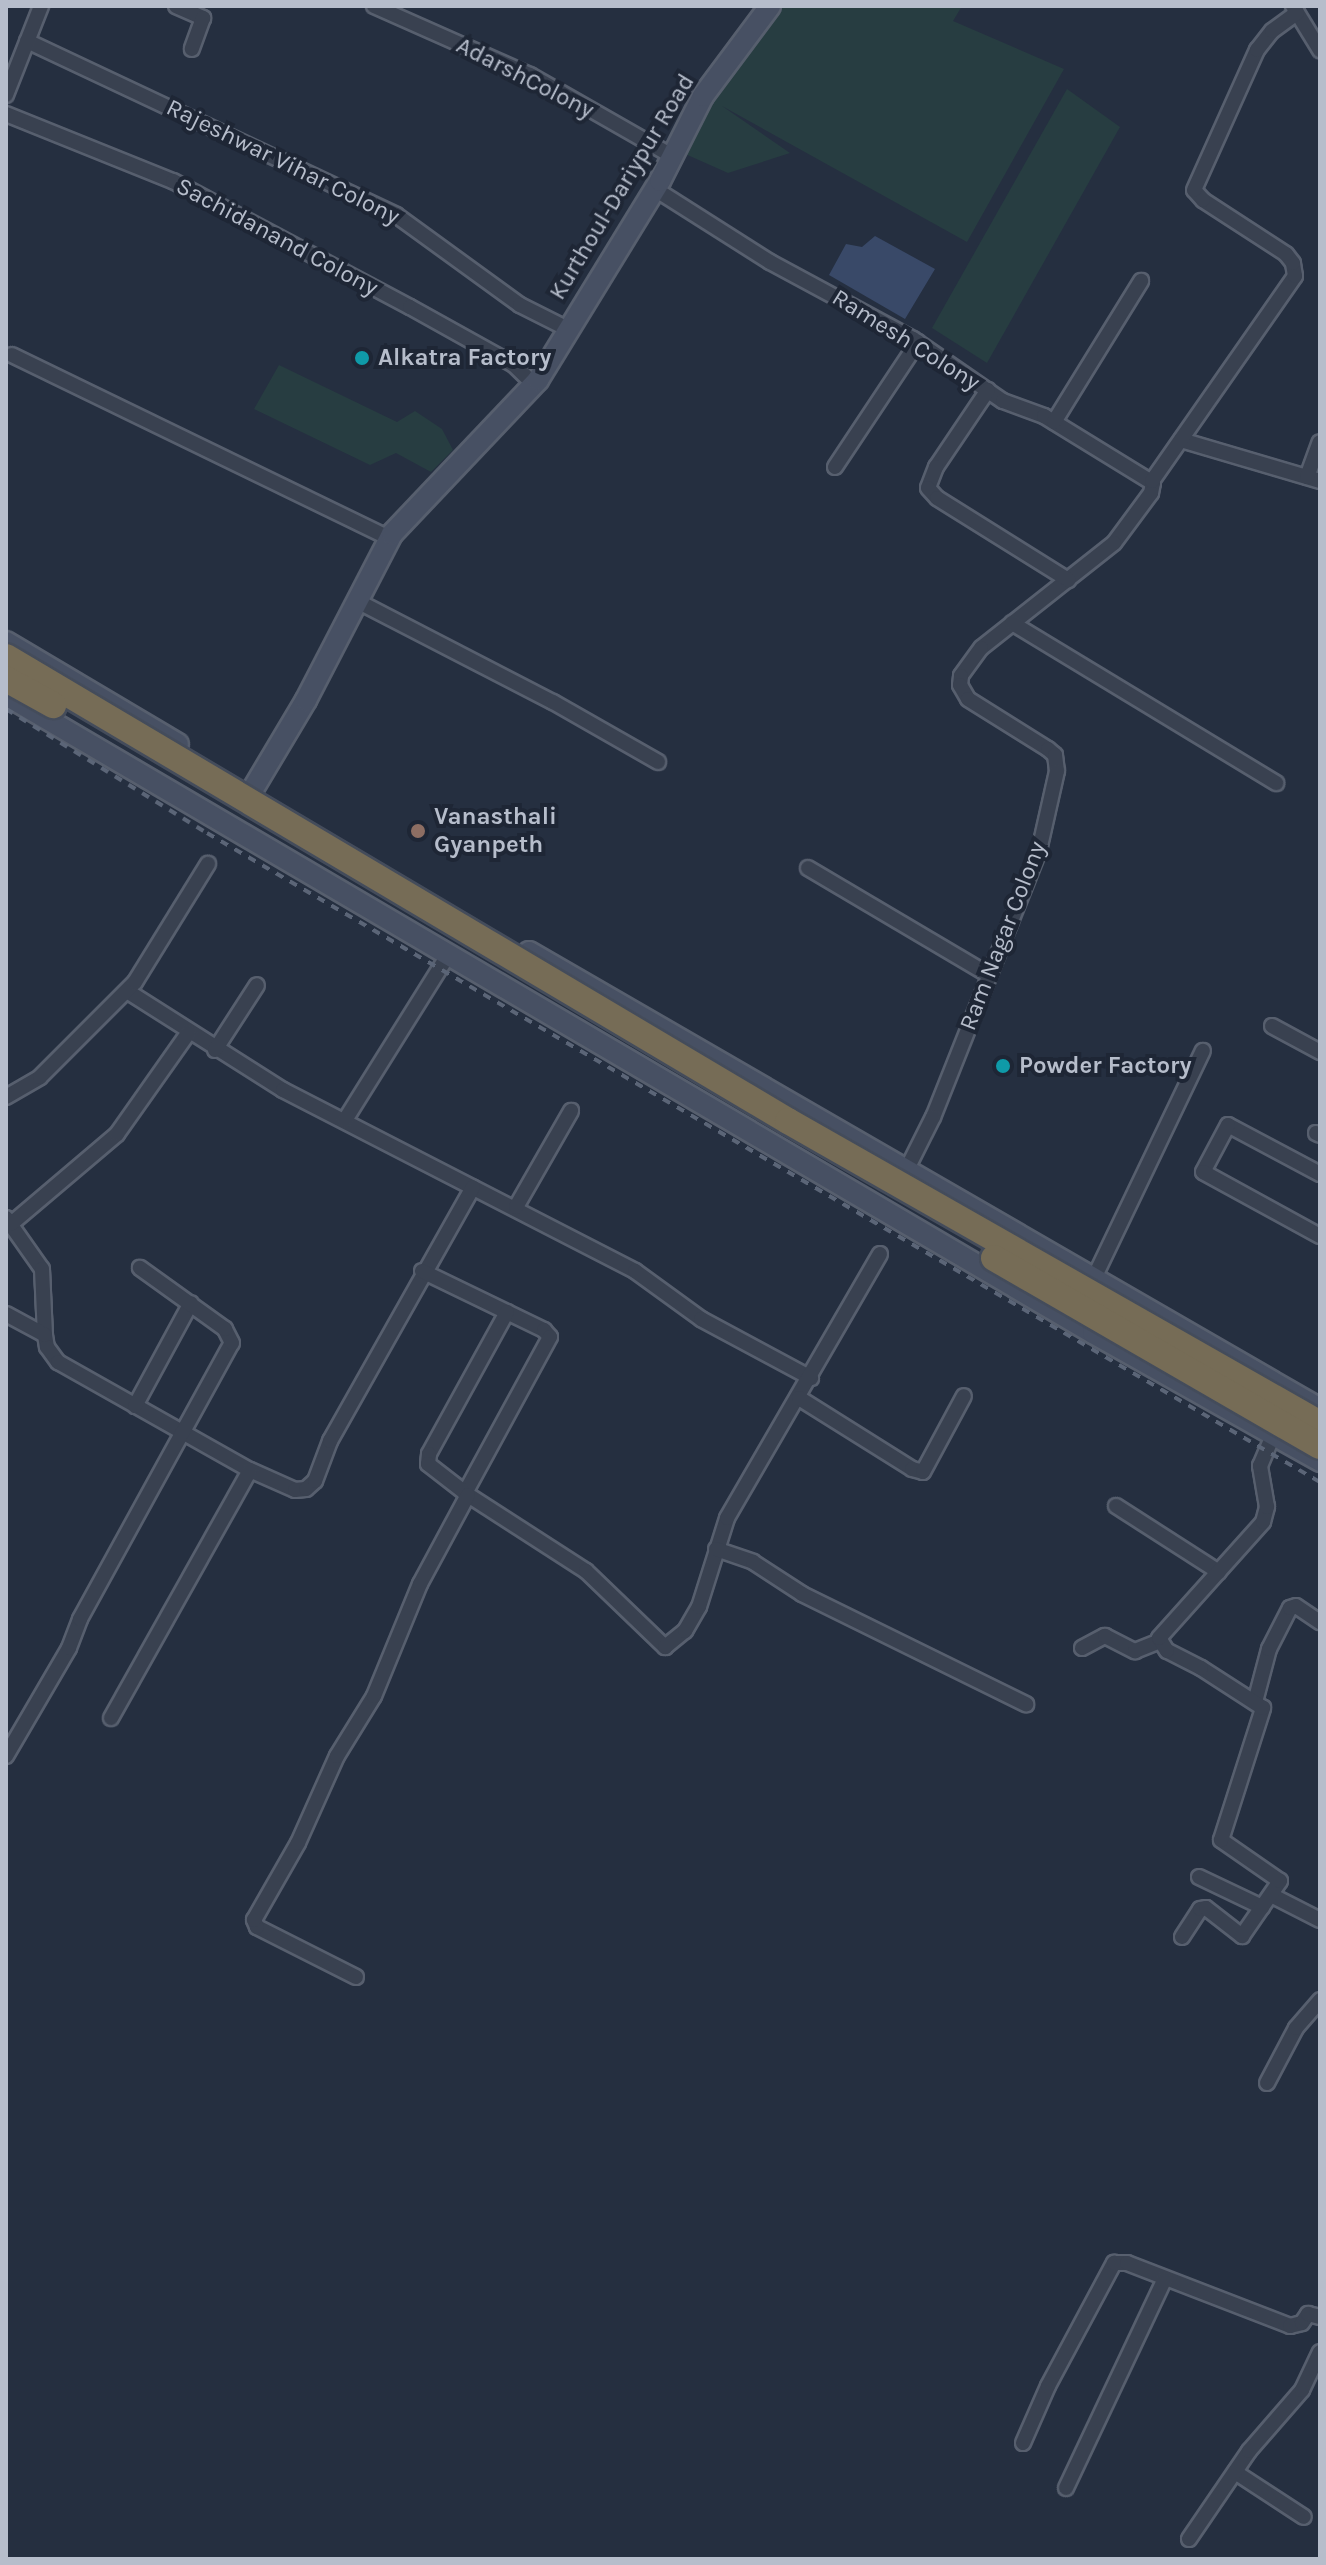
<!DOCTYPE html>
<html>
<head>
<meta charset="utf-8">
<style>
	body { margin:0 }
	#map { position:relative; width:1326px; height:2565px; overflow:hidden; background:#252f40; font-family:Karla,sans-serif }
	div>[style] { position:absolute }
	.green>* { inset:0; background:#273d41 }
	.water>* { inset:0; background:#394968 }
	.roads { filter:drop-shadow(2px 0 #575f6e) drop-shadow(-2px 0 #575f6e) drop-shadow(0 2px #575f6e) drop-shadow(0 -2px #575f6e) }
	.street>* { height:14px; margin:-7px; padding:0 7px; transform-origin:7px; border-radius:7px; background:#394150 }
	.secondary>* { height:20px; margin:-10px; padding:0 10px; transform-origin:10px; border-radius:10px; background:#475063 }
	.rail>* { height:4px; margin-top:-2px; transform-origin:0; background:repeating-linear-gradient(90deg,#5b6577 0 8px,transparent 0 16px) }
	.bridges { filter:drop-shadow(2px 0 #444c5b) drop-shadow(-2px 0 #444c5b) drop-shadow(0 2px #444c5b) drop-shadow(0 -2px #444c5b) }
	.highway-bridge>* { height:26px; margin:-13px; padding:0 13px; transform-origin:13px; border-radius:13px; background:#766c56 }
	.dots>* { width:22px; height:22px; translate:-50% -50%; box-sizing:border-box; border:4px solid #1e2635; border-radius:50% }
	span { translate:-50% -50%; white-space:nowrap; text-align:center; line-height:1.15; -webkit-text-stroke:8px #1e2635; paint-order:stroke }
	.street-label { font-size:24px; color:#b6bdcb }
	.poi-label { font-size:24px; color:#b6bdcb; font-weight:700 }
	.left { translate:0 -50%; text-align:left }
	.frame { position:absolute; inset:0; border:8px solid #b6bdcb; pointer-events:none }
</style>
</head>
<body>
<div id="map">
	<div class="green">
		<i style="clip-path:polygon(769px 6px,962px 6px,953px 21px,1064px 69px,967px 242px,722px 106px,790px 153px,728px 173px,683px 153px,710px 99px)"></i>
		<i style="clip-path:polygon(1067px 89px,1120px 127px,987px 363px,932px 328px)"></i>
		<i style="clip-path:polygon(279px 365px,397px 422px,415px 411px,442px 429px,453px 450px,431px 472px,396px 453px,370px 465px,254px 409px)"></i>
	</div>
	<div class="water">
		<i style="clip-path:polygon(875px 236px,935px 269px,905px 319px,829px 275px,846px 244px,862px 247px)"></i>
	</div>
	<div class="roads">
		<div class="street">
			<i style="left:176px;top:6px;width:30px;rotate:24deg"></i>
			<i style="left:203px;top:18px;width:33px;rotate:110deg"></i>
			<i style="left:374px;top:6px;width:171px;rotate:23.9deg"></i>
			<i style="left:530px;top:75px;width:163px;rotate:29.7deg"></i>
			<i style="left:1293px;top:6px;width:52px;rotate:58.5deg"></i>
			<i style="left:27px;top:41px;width:408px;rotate:25.2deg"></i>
			<i style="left:396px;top:215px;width:153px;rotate:36deg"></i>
			<i style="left:520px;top:305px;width:54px;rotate:26.6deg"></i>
			<i style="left:6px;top:95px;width:96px;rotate:-68.5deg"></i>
			<i style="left:6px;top:114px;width:180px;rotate:21.9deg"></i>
			<i style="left:173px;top:181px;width:268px;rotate:28deg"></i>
			<i style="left:410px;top:307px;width:119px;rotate:29.1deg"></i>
			<i style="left:514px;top:365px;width:28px;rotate:44deg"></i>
			<i style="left:655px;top:189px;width:136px;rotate:32.4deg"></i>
			<i style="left:770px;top:262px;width:162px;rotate:28.3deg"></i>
			<i style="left:913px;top:339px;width:109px;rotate:34.6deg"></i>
			<i style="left:1003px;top:401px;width:44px;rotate:20.1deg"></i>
			<i style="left:1044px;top:416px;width:128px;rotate:31.6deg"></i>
			<i style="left:1153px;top:483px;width:10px;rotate:101deg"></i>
			<i style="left:1151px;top:493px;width:62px;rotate:126.5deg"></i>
			<i style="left:1114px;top:543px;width:169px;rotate:141.7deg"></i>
			<i style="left:981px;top:648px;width:34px;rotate:126deg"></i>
			<i style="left:961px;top:676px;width:9px;rotate:96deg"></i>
			<i style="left:960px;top:685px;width:16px;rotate:60deg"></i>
			<i style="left:968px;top:699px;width:94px;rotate:32deg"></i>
			<i style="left:1048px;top:749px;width:9px;rotate:41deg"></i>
			<i style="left:1055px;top:755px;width:16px;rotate:83deg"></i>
			<i style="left:1057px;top:771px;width:82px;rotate:102.7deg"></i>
			<i style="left:1039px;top:851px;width:286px;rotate:111.7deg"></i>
			<i style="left:933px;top:1117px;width:60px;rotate:116.6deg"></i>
			<i style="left:12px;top:355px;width:419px;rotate:25.9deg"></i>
			<i style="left:988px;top:390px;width:93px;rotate:124deg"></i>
			<i style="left:936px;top:467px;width:22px;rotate:111deg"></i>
			<i style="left:928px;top:488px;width:13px;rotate:48deg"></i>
			<i style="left:937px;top:498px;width:155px;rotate:32deg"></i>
			<i style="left:1054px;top:422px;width:166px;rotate:-58.3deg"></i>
			<i style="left:1181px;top:440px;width:145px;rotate:16.4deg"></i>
			<i style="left:835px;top:467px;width:150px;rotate:-56.4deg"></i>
			<i style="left:1307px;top:477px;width:37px;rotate:-70deg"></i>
			<i style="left:1152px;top:481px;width:250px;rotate:-55.1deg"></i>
			<i style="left:1295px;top:276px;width:13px;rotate:-99deg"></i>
			<i style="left:1293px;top:263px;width:11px;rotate:-128deg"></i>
			<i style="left:1286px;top:254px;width:99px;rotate:-147deg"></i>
			<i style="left:1203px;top:200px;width:13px;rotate:-132deg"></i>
			<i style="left:1194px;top:190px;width:154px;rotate:-65.8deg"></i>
			<i style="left:1257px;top:50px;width:24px;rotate:-52deg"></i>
			<i style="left:1272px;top:31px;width:31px;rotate:-36deg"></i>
			<i style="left:357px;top:601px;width:220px;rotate:27.3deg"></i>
			<i style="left:553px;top:702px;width:121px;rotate:29.7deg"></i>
			<i style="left:1012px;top:623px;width:309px;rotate:31.2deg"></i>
			<i style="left:808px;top:868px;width:210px;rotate:30.6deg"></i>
			<i style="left:127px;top:991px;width:185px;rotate:32.4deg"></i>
			<i style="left:283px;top:1090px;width:396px;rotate:27.2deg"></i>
			<i style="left:635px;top:1271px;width:82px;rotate:36deg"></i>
			<i style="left:701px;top:1319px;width:125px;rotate:28.2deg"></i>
			<i style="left:1272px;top:1026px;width:55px;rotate:28.4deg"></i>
			<i style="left:215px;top:1050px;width:77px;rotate:-57.1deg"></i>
			<i style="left:6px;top:1097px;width:39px;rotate:-30deg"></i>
			<i style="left:40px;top:1077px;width:134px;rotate:-45deg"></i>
			<i style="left:135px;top:982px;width:139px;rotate:-58.3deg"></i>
			<i style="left:345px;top:1120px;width:195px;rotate:-58deg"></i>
			<i style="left:1316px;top:1133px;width:4px;rotate:27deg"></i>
			<i style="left:1320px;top:1174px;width:104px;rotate:-152deg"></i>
			<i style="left:1228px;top:1125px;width:53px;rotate:118deg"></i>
			<i style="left:1203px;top:1172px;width:133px;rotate:28.7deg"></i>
			<i style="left:516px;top:1207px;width:111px;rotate:-60.2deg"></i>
			<i style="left:6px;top:1218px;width:62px;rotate:54.8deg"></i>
			<i style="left:42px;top:1269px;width:66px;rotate:87.4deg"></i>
			<i style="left:45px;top:1335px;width:12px;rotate:81deg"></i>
			<i style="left:47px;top:1347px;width:19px;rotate:54deg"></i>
			<i style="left:58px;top:1362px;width:220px;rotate:29.4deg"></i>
			<i style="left:250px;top:1470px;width:49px;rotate:24deg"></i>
			<i style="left:295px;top:1490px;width:11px;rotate:-5deg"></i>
			<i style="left:306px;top:1489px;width:12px;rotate:-42deg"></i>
			<i style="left:315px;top:1481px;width:43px;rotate:-69.4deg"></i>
			<i style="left:330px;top:1441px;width:291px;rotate:-60.6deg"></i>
			<i style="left:11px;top:1224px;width:139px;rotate:-40.3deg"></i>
			<i style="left:117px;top:1134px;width:125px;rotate:-54.8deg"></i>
			<i style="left:422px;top:1271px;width:136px;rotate:25.8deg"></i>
			<i style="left:544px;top:1330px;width:9px;rotate:49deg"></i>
			<i style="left:550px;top:1337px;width:178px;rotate:118.6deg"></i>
			<i style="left:1094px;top:1278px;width:252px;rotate:-64.4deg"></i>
			<i style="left:507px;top:1312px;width:162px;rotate:118.8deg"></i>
			<i style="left:429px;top:1454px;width:10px;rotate:96deg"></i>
			<i style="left:428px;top:1464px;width:51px;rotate:37.8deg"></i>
			<i style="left:468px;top:1495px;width:140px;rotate:32.8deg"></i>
			<i style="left:586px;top:1571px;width:110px;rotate:43.9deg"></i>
			<i style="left:665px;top:1647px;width:26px;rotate:-39deg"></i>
			<i style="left:685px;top:1631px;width:28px;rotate:-60deg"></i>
			<i style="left:699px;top:1607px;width:93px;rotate:-72.5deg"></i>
			<i style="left:727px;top:1518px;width:305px;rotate:-59.9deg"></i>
			<i style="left:6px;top:1314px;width:44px;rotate:28.3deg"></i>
			<i style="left:799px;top:1398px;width:133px;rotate:32.1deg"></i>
			<i style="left:912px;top:1469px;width:11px;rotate:15deg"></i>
			<i style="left:923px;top:1472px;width:86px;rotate:-61.7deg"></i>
			<i style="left:135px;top:1406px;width:117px;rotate:-61.5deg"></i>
			<i style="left:1116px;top:1506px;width:122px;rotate:32.7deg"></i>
			<i style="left:716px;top:1549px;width:39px;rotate:19deg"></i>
			<i style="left:753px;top:1562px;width:59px;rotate:33.1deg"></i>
			<i style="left:802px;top:1594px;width:250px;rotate:26.2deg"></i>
			<i style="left:1082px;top:1648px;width:26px;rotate:-28deg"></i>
			<i style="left:1105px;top:1636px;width:34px;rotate:27deg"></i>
			<i style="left:1135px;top:1651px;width:27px;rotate:-22deg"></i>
			<i style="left:1255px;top:1702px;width:55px;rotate:-75.2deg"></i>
			<i style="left:1269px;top:1649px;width:46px;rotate:-62.9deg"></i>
			<i style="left:1290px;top:1608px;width:6px;rotate:-18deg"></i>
			<i style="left:1296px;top:1606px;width:29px;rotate:34deg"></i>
			<i style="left:111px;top:1718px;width:284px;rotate:-60.7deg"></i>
			<i style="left:6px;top:1756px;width:125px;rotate:-59.7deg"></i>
			<i style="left:69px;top:1648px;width:31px;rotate:-69deg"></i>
			<i style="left:80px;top:1619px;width:315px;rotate:-61.2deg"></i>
			<i style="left:232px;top:1343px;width:16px;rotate:-117deg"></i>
			<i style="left:225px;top:1329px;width:105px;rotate:-144.3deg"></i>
			<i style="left:1199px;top:1877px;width:70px;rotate:25.5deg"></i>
			<i style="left:1271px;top:1895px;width:55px;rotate:27deg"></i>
			<i style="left:1182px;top:1937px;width:33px;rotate:-57deg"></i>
			<i style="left:1200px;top:1909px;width:6px;rotate:-9deg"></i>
			<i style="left:1206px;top:1908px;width:46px;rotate:37.9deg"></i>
			<i style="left:1242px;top:1936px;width:67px;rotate:-55.4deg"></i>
			<i style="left:1280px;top:1881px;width:72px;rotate:-145.2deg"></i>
			<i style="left:1221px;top:1840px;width:139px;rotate:-72.3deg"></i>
			<i style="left:1263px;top:1708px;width:74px;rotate:-147.2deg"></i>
			<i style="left:1201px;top:1668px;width:38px;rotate:-153deg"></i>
			<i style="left:1167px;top:1651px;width:15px;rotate:-122deg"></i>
			<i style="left:1159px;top:1638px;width:156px;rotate:-48.1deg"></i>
			<i style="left:1263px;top:1522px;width:16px;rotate:-75deg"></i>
			<i style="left:1267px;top:1507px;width:42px;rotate:-99.7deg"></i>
			<i style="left:1260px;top:1466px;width:34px;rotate:-67deg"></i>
			<i style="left:356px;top:1977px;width:111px;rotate:-153.2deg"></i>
			<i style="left:257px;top:1927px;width:8px;rotate:-113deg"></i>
			<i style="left:254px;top:1920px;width:89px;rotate:-60.3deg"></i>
			<i style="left:298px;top:1843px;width:95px;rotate:-65.9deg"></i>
			<i style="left:337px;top:1756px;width:70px;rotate:-58.3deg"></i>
			<i style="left:374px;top:1696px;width:121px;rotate:-67.7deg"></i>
			<i style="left:420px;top:1584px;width:101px;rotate:-61.7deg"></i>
			<i style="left:1267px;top:2083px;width:62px;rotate:-62.2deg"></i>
			<i style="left:1296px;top:2028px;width:37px;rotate:-49deg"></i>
			<i style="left:1023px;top:2443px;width:62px;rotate:-66.3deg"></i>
			<i style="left:1048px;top:2386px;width:140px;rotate:-61.8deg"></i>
			<i style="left:1114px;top:2263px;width:13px"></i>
			<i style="left:1127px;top:2263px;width:175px;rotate:21.1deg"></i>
			<i style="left:1290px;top:2326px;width:12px;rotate:-14deg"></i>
			<i style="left:1302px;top:2323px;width:11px;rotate:-56deg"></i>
			<i style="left:1308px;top:2314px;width:12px;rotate:14deg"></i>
			<i style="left:1235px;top:2472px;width:82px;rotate:33.1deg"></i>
			<i style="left:1066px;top:2488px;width:231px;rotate:-64.7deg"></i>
			<i style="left:1189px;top:2539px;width:107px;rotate:-55.7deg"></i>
			<i style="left:1249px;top:2451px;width:81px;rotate:-49deg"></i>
			<i style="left:1302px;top:2390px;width:42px;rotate:-64.7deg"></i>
		</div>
		<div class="secondary">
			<i style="left:6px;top:642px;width:200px;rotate:30.7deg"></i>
			<i style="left:6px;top:695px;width:1260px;rotate:30.41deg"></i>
			<i style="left:1093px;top:1333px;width:261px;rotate:29.4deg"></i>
			<i style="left:253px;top:789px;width:104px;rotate:-59.2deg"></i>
			<i style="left:306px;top:700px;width:187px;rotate:-62.6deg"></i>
			<i style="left:392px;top:534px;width:212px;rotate:-46.5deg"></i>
			<i style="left:538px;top:380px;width:233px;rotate:-58.5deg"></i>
			<i style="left:660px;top:181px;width:95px;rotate:-63.2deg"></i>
			<i style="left:703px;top:96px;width:112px;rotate:-53.3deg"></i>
			<i style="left:529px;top:952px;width:914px;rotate:30.02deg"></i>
		</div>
	</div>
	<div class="rail">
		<i style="left:6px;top:709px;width:236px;rotate:31.7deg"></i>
		<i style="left:207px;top:833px;width:1288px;rotate:30.25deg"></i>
	</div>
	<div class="bridges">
		<div class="highway-bridge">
			<i style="left:6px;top:657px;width:909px;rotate:30.68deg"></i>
			<i style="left:788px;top:1121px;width:612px;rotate:29.66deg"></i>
			<i style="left:6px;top:679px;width:54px;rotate:29deg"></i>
			<i style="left:994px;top:1258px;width:376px;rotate:30deg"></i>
		</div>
	</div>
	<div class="dots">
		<i style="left:362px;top:358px;background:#0f9aa8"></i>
		<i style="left:418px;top:831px;background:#8d6e63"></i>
		<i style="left:1003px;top:1066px;background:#0f9aa8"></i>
	</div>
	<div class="street-label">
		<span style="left:525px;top:78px;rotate:27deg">AdarshColony</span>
		<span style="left:283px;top:162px;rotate:26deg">Rajeshwar Vihar Colony</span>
		<span style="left:622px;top:187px;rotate:-59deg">Kurthoul-Dariypur Road</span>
		<span style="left:277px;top:237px;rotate:28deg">Sachidanand Colony</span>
		<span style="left:906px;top:340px;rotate:32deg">Ramesh Colony</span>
		<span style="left:1003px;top:936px;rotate:-69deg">Ram Nagar Colony</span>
	</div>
	<div class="poi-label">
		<span class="left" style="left:378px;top:358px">Alkatra Factory</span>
		<span class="left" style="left:434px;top:831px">Vanasthali<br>Gyanpeth</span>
		<span class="left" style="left:1019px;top:1066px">Powder Factory</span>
	</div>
	<div class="frame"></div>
</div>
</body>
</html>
